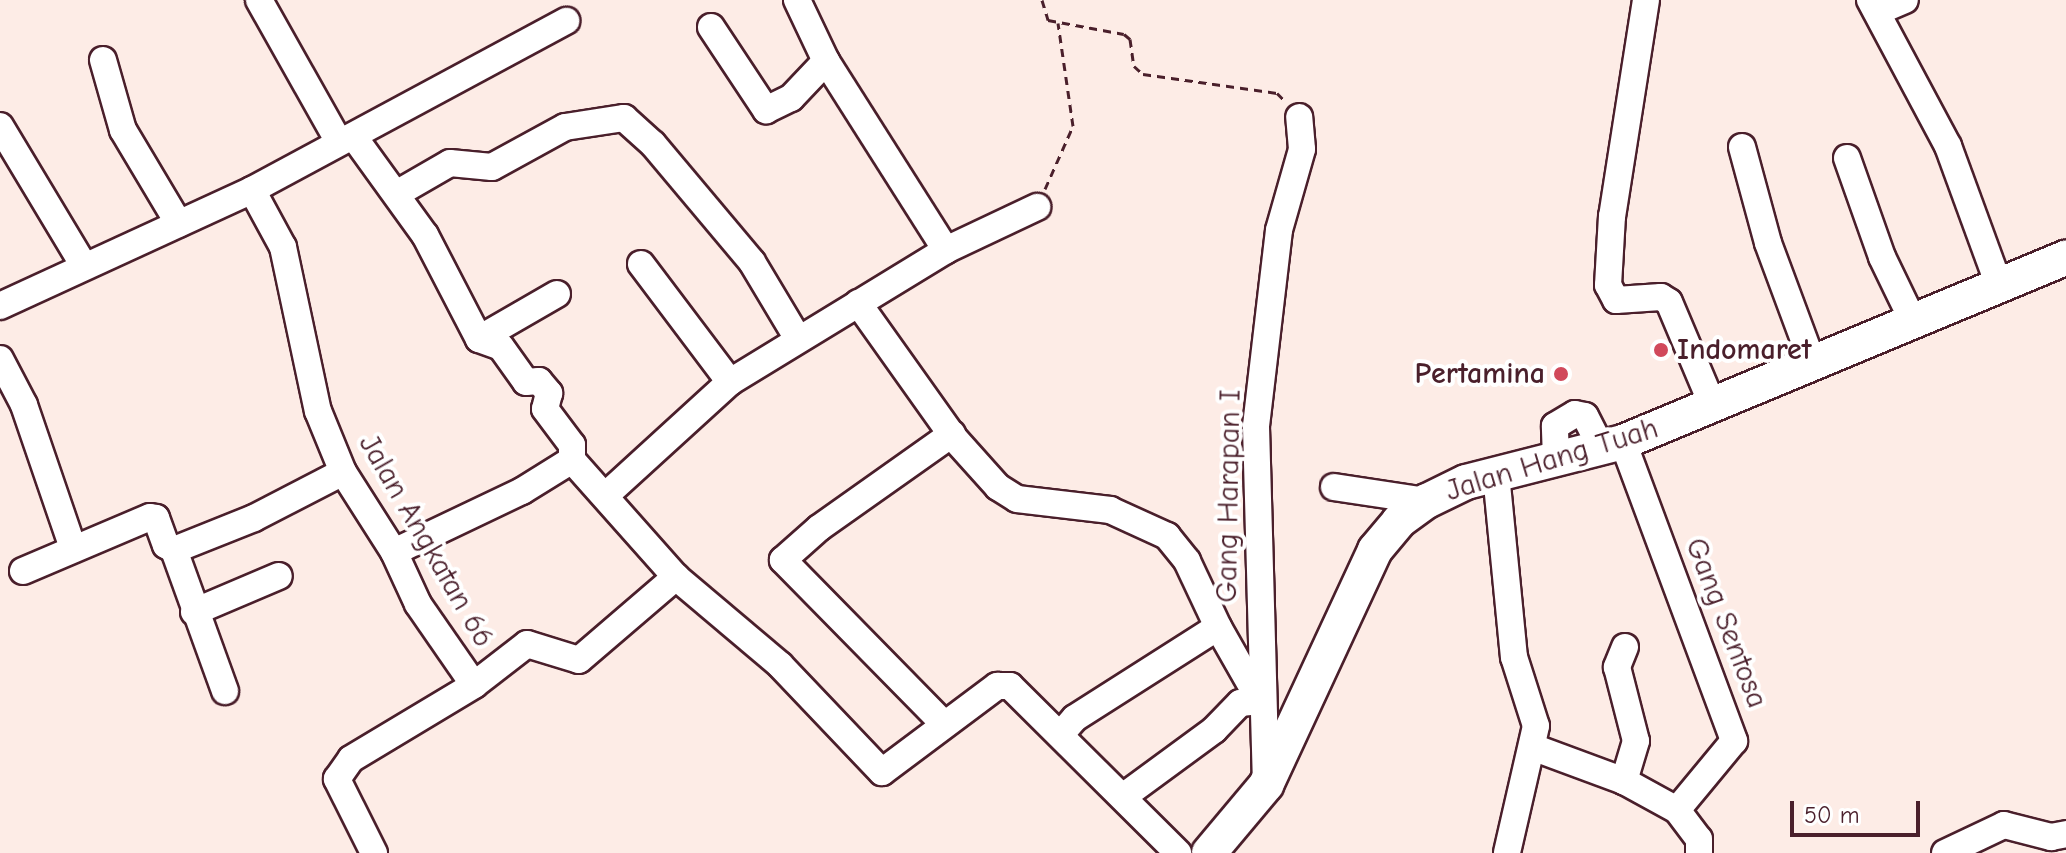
<!DOCTYPE html>
<html>
<head>
<meta charset="utf-8">
<style>
	body { margin:0 }
	#map { position:relative; width:2066px; height:853px; overflow:hidden; background:#fdece6; font-family:"Comic Neue",sans-serif }
	div>[style] { position:absolute }
	.path>* { height:3px; margin-top:-1.5px; transform-origin:0; background:repeating-linear-gradient(90deg,#4a1f2b 0 8px,transparent 0 14px) }
	.roads { filter:drop-shadow(2px 0 #4a1f2b) drop-shadow(-2px 0 #4a1f2b) drop-shadow(0 2px #4a1f2b) drop-shadow(0 -2px #4a1f2b) }
	.minor>* { height:26px; margin:-13px; padding:0 13px; transform-origin:13px; border-radius:13px; background:#fff }
	.major>* { height:34px; margin:-17px; padding:0 17px; transform-origin:17px; border-radius:17px; background:#fff }
	.dots>* { width:22px; height:22px; translate:-50% -50%; box-sizing:border-box; border:4px solid #fff; border-radius:50% }
	span { translate:-50% -50%; white-space:nowrap; text-align:center; line-height:1.15; -webkit-text-stroke:8px #fff; paint-order:stroke }
	.poi-label { font-size:30px; color:#4a1f2b; font-weight:700 }
	.left { translate:0 -50%; text-align:left }
	.right { translate:-100% -50%; text-align:right }
	.street-label { font-size:30px; color:#4a1f2b }
	.scale { position:absolute; left:1790px; top:801px; width:130px; height:36px; box-sizing:border-box; border:4px solid #4a1f2b; border-top:0; padding-left:10px; font-size:24px; line-height:28px; white-space:nowrap; color:#4a1f2b; -webkit-text-stroke:6px #fff; paint-order:stroke }
</style>
</head>
<body>
<div id="map">
	<div class="path">
		<i style="left:1042px;top:0;width:21px;rotate:73deg"></i>
		<i style="left:1048px;top:20px;width:77px;rotate:10.4deg"></i>
		<i style="left:1124px;top:34px;width:8px;rotate:40deg"></i>
		<i style="left:1130px;top:39px;width:27px;rotate:82deg"></i>
		<i style="left:1134px;top:66px;width:12px;rotate:42deg"></i>
		<i style="left:1143px;top:74px;width:135px;rotate:8.1deg"></i>
		<i style="left:1277px;top:93px;width:13px;rotate:45deg"></i>
		<i style="left:1045px;top:189px;width:69px;rotate:-66deg"></i>
		<i style="left:1073px;top:126px;width:104px;rotate:-98.3deg"></i>
	</div>
	<div class="roads">
		<div class="minor">
			<i style="left:259px;top:0;width:161px;rotate:60.6deg"></i>
			<i style="left:797px;top:0;width:68px;rotate:64.6deg"></i>
			<i style="left:826px;top:61px;width:224px;rotate:57.6deg"></i>
			<i style="left:1646px;top:0;width:219px;rotate:98.9deg"></i>
			<i style="left:1612px;top:216px;width:69px;rotate:93.3deg"></i>
			<i style="left:1608px;top:285px;width:17px;rotate:62deg"></i>
			<i style="left:1616px;top:300px;width:45px;rotate:-3.8deg"></i>
			<i style="left:1661px;top:297px;width:9px;rotate:32deg"></i>
			<i style="left:1669px;top:302px;width:113px;rotate:67.1deg"></i>
			<i style="left:1870px;top:0;width:166px;rotate:61.9deg"></i>
			<i style="left:1948px;top:146px;width:148px;rotate:69.9deg"></i>
			<i style="left:1879px;top:11px;width:28px;rotate:-23deg"></i>
			<i style="left:711px;top:27px;width:100px;rotate:56.5deg"></i>
			<i style="left:766px;top:110px;width:28px;rotate:-26deg"></i>
			<i style="left:791px;top:98px;width:51px;rotate:-46.6deg"></i>
			<i style="left:103px;top:60px;width:73px;rotate:74.1deg"></i>
			<i style="left:123px;top:130px;width:109px;rotate:59.2deg"></i>
			<i style="left:0;top:126px;width:163px;rotate:59deg"></i>
			<i style="left:354px;top:137px;width:121px;rotate:54.1deg"></i>
			<i style="left:425px;top:235px;width:117px;rotate:62.6deg"></i>
			<i style="left:1742px;top:147px;width:99px;rotate:74.8deg"></i>
			<i style="left:1768px;top:243px;width:129px;rotate:69.6deg"></i>
			<i style="left:1847px;top:158px;width:105px;rotate:70.5deg"></i>
			<i style="left:1882px;top:257px;width:71px;rotate:64.2deg"></i>
			<i style="left:252px;top:190px;width:65px;rotate:61.5deg"></i>
			<i style="left:283px;top:247px;width:168px;rotate:78deg"></i>
			<i style="left:318px;top:411px;width:66px;rotate:67.7deg"></i>
			<i style="left:343px;top:472px;width:95px;rotate:57.5deg"></i>
			<i style="left:394px;top:552px;width:57px;rotate:65.2deg"></i>
			<i style="left:418px;top:604px;width:98px;rotate:55.3deg"></i>
			<i style="left:398px;top:193px;width:60px;rotate:-30deg"></i>
			<i style="left:450px;top:163px;width:42px;rotate:5.4deg"></i>
			<i style="left:492px;top:167px;width:83px;rotate:-28.7deg"></i>
			<i style="left:565px;top:127px;width:60px;rotate:-8.7deg"></i>
			<i style="left:624px;top:118px;width:39px;rotate:42deg"></i>
			<i style="left:653px;top:144px;width:154px;rotate:50deg"></i>
			<i style="left:752px;top:262px;width:90px;rotate:59.1deg"></i>
			<i style="left:641px;top:264px;width:148px;rotate:53deg"></i>
			<i style="left:858px;top:303px;width:166px;rotate:54.6deg"></i>
			<i style="left:954px;top:438px;width:66px;rotate:48.1deg"></i>
			<i style="left:998px;top:487px;width:22px;rotate:32deg"></i>
			<i style="left:1017px;top:499px;width:94px;rotate:6.7deg"></i>
			<i style="left:1110px;top:510px;width:63px;rotate:24.5deg"></i>
			<i style="left:1167px;top:536px;width:32px;rotate:51deg"></i>
			<i style="left:1187px;top:561px;width:73px;rotate:64.8deg"></i>
			<i style="left:0;top:306px;width:277px;rotate:-24.7deg"></i>
			<i style="left:252px;top:190px;width:357px;rotate:-28.3deg"></i>
			<i style="left:479px;top:339px;width:23px;rotate:20deg"></i>
			<i style="left:501px;top:347px;width:43px;rotate:54.5deg"></i>
			<i style="left:526px;top:382px;width:13px;rotate:-4deg"></i>
			<i style="left:539px;top:381px;width:16px;rotate:50deg"></i>
			<i style="left:549px;top:393px;width:16px;rotate:104deg"></i>
			<i style="left:545px;top:409px;width:45px;rotate:53.1deg"></i>
			<i style="left:572px;top:445px;width:15px;rotate:90deg"></i>
			<i style="left:479px;top:339px;width:90px;rotate:-30deg"></i>
			<i style="left:0;top:359px;width:52px;rotate:62.4deg"></i>
			<i style="left:24px;top:405px;width:151px;rotate:71.1deg"></i>
			<i style="left:1623px;top:442px;width:319px;rotate:69.6deg"></i>
			<i style="left:1734px;top:741px;width:89px;rotate:129.6deg"></i>
			<i style="left:1556px;top:459px;width:33px;rotate:-92deg"></i>
			<i style="left:1555px;top:426px;width:23px;rotate:-31deg"></i>
			<i style="left:1575px;top:414px;width:10px;rotate:11deg"></i>
			<i style="left:1585px;top:416px;width:35px;rotate:63deg"></i>
			<i style="left:1496px;top:474px;width:184px;rotate:84.4deg"></i>
			<i style="left:1514px;top:657px;width:72px;rotate:72.3deg"></i>
			<i style="left:1536px;top:726px;width:130px;rotate:102.9deg"></i>
			<i style="left:1334px;top:487px;width:94px;rotate:8.6deg"></i>
			<i style="left:605px;top:496px;width:169px;rotate:-42.4deg"></i>
			<i style="left:730px;top:382px;width:253px;rotate:-31.4deg"></i>
			<i style="left:946px;top:250px;width:101px;rotate:-25.3deg"></i>
			<i style="left:174px;top:550px;width:150px;rotate:70.1deg"></i>
			<i style="left:394px;top:552px;width:142px;rotate:-25.5deg"></i>
			<i style="left:522px;top:491px;width:59px;rotate:-31.8deg"></i>
			<i style="left:572px;top:460px;width:157px;rotate:48.4deg"></i>
			<i style="left:676px;top:577px;width:136px;rotate:40.2deg"></i>
			<i style="left:780px;top:665px;width:148px;rotate:46.4deg"></i>
			<i style="left:882px;top:772px;width:144px;rotate:-36.8deg"></i>
			<i style="left:997px;top:686px;width:13px"></i>
			<i style="left:1010px;top:686px;width:237px;rotate:44.8deg"></i>
			<i style="left:23px;top:571px;width:138px;rotate:-23deg"></i>
			<i style="left:150px;top:517px;width:6px;rotate:9deg"></i>
			<i style="left:156px;top:518px;width:29px;rotate:70deg"></i>
			<i style="left:166px;top:545px;width:9px;rotate:32deg"></i>
			<i style="left:174px;top:550px;width:86px;rotate:-21.8deg"></i>
			<i style="left:254px;top:518px;width:100px;rotate:-27.3deg"></i>
			<i style="left:194px;top:612px;width:92px;rotate:-23deg"></i>
			<i style="left:1625px;top:647px;width:22px;rotate:112deg"></i>
			<i style="left:1617px;top:667px;width:76px;rotate:75.6deg"></i>
			<i style="left:1636px;top:741px;width:42px;rotate:106.7deg"></i>
			<i style="left:1624px;top:781px;width:60px;rotate:28.7deg"></i>
			<i style="left:1677px;top:810px;width:36px;rotate:53deg"></i>
			<i style="left:1699px;top:839px;width:14px;rotate:90deg"></i>
			<i style="left:944px;top:724px;width:230px;rotate:-134.5deg"></i>
			<i style="left:783px;top:560px;width:48px;rotate:-41.6deg"></i>
			<i style="left:819px;top:528px;width:163px;rotate:-35.3deg"></i>
			<i style="left:1061px;top:734px;width:21px;rotate:-49deg"></i>
			<i style="left:1075px;top:718px;width:169px;rotate:-32.5deg"></i>
			<i style="left:1218px;top:627px;width:85px;rotate:60.4deg"></i>
			<i style="left:1260px;top:701px;width:20px;rotate:174deg"></i>
			<i style="left:1240px;top:703px;width:37px;rotate:134deg"></i>
			<i style="left:1214px;top:730px;width:112px;rotate:143.7deg"></i>
			<i style="left:1535px;top:748px;width:95px;rotate:20.3deg"></i>
			<i style="left:1266px;top:785px;width:359px;rotate:-91.6deg"></i>
			<i style="left:1256px;top:426px;width:197px;rotate:-83.3deg"></i>
			<i style="left:1279px;top:230px;width:84px;rotate:-74.1deg"></i>
			<i style="left:1302px;top:149px;width:32px;rotate:-95deg"></i>
			<i style="left:374px;top:853px;width:83px;rotate:-116.6deg"></i>
			<i style="left:337px;top:779px;width:24px;rotate:-55deg"></i>
			<i style="left:351px;top:759px;width:144px;rotate:-31deg"></i>
			<i style="left:474px;top:685px;width:67px;rotate:-37.7deg"></i>
			<i style="left:527px;top:644px;width:54px;rotate:17.1deg"></i>
			<i style="left:579px;top:660px;width:128px;rotate:-40.6deg"></i>
			<i style="left:1945px;top:853px;width:65px;rotate:-25.4deg"></i>
			<i style="left:2004px;top:825px;width:49px;rotate:14.3deg"></i>
			<i style="left:2051px;top:837px;width:15px;rotate:-11deg"></i>
		</div>
		<div class="major">
			<i style="left:1209px;top:853px;width:89px;rotate:-50deg"></i>
			<i style="left:1266px;top:785px;width:259px;rotate:-65.1deg"></i>
			<i style="left:1375px;top:550px;width:38px;rotate:-50deg"></i>
			<i style="left:1399px;top:521px;width:34px;rotate:-36deg"></i>
			<i style="left:1427px;top:501px;width:43px;rotate:-26deg"></i>
			<i style="left:1466px;top:482px;width:162px;rotate:-14.3deg"></i>
			<i style="left:1623px;top:442px;width:480px;rotate:-22.6deg"></i>
		</div>
	</div>
	<div class="dots">
		<i style="left:1661px;top:350px;background:#d1495b"></i>
		<i style="left:1561px;top:374px;background:#d1495b"></i>
	</div>
	<div class="poi-label">
		<span class="left" style="left:1677px;top:350px">Indomaret</span>
		<span class="right" style="left:1545px;top:374px">Pertamina</span>
	</div>
	<div class="street-label">
		<span style="left:1552px;top:460px;rotate:-17deg">Jalan Hang Tuah</span>
		<span style="left:1229px;top:496px;rotate:-89deg">Gang Harapan I</span>
		<span style="left:426px;top:541px;rotate:60deg">Jalan Angkatan 66</span>
		<span style="left:1726px;top:623px;rotate:69deg">Gang Sentosa</span>
	</div>
	<div class="scale">50 m</div>
</div>
</body>
</html>
